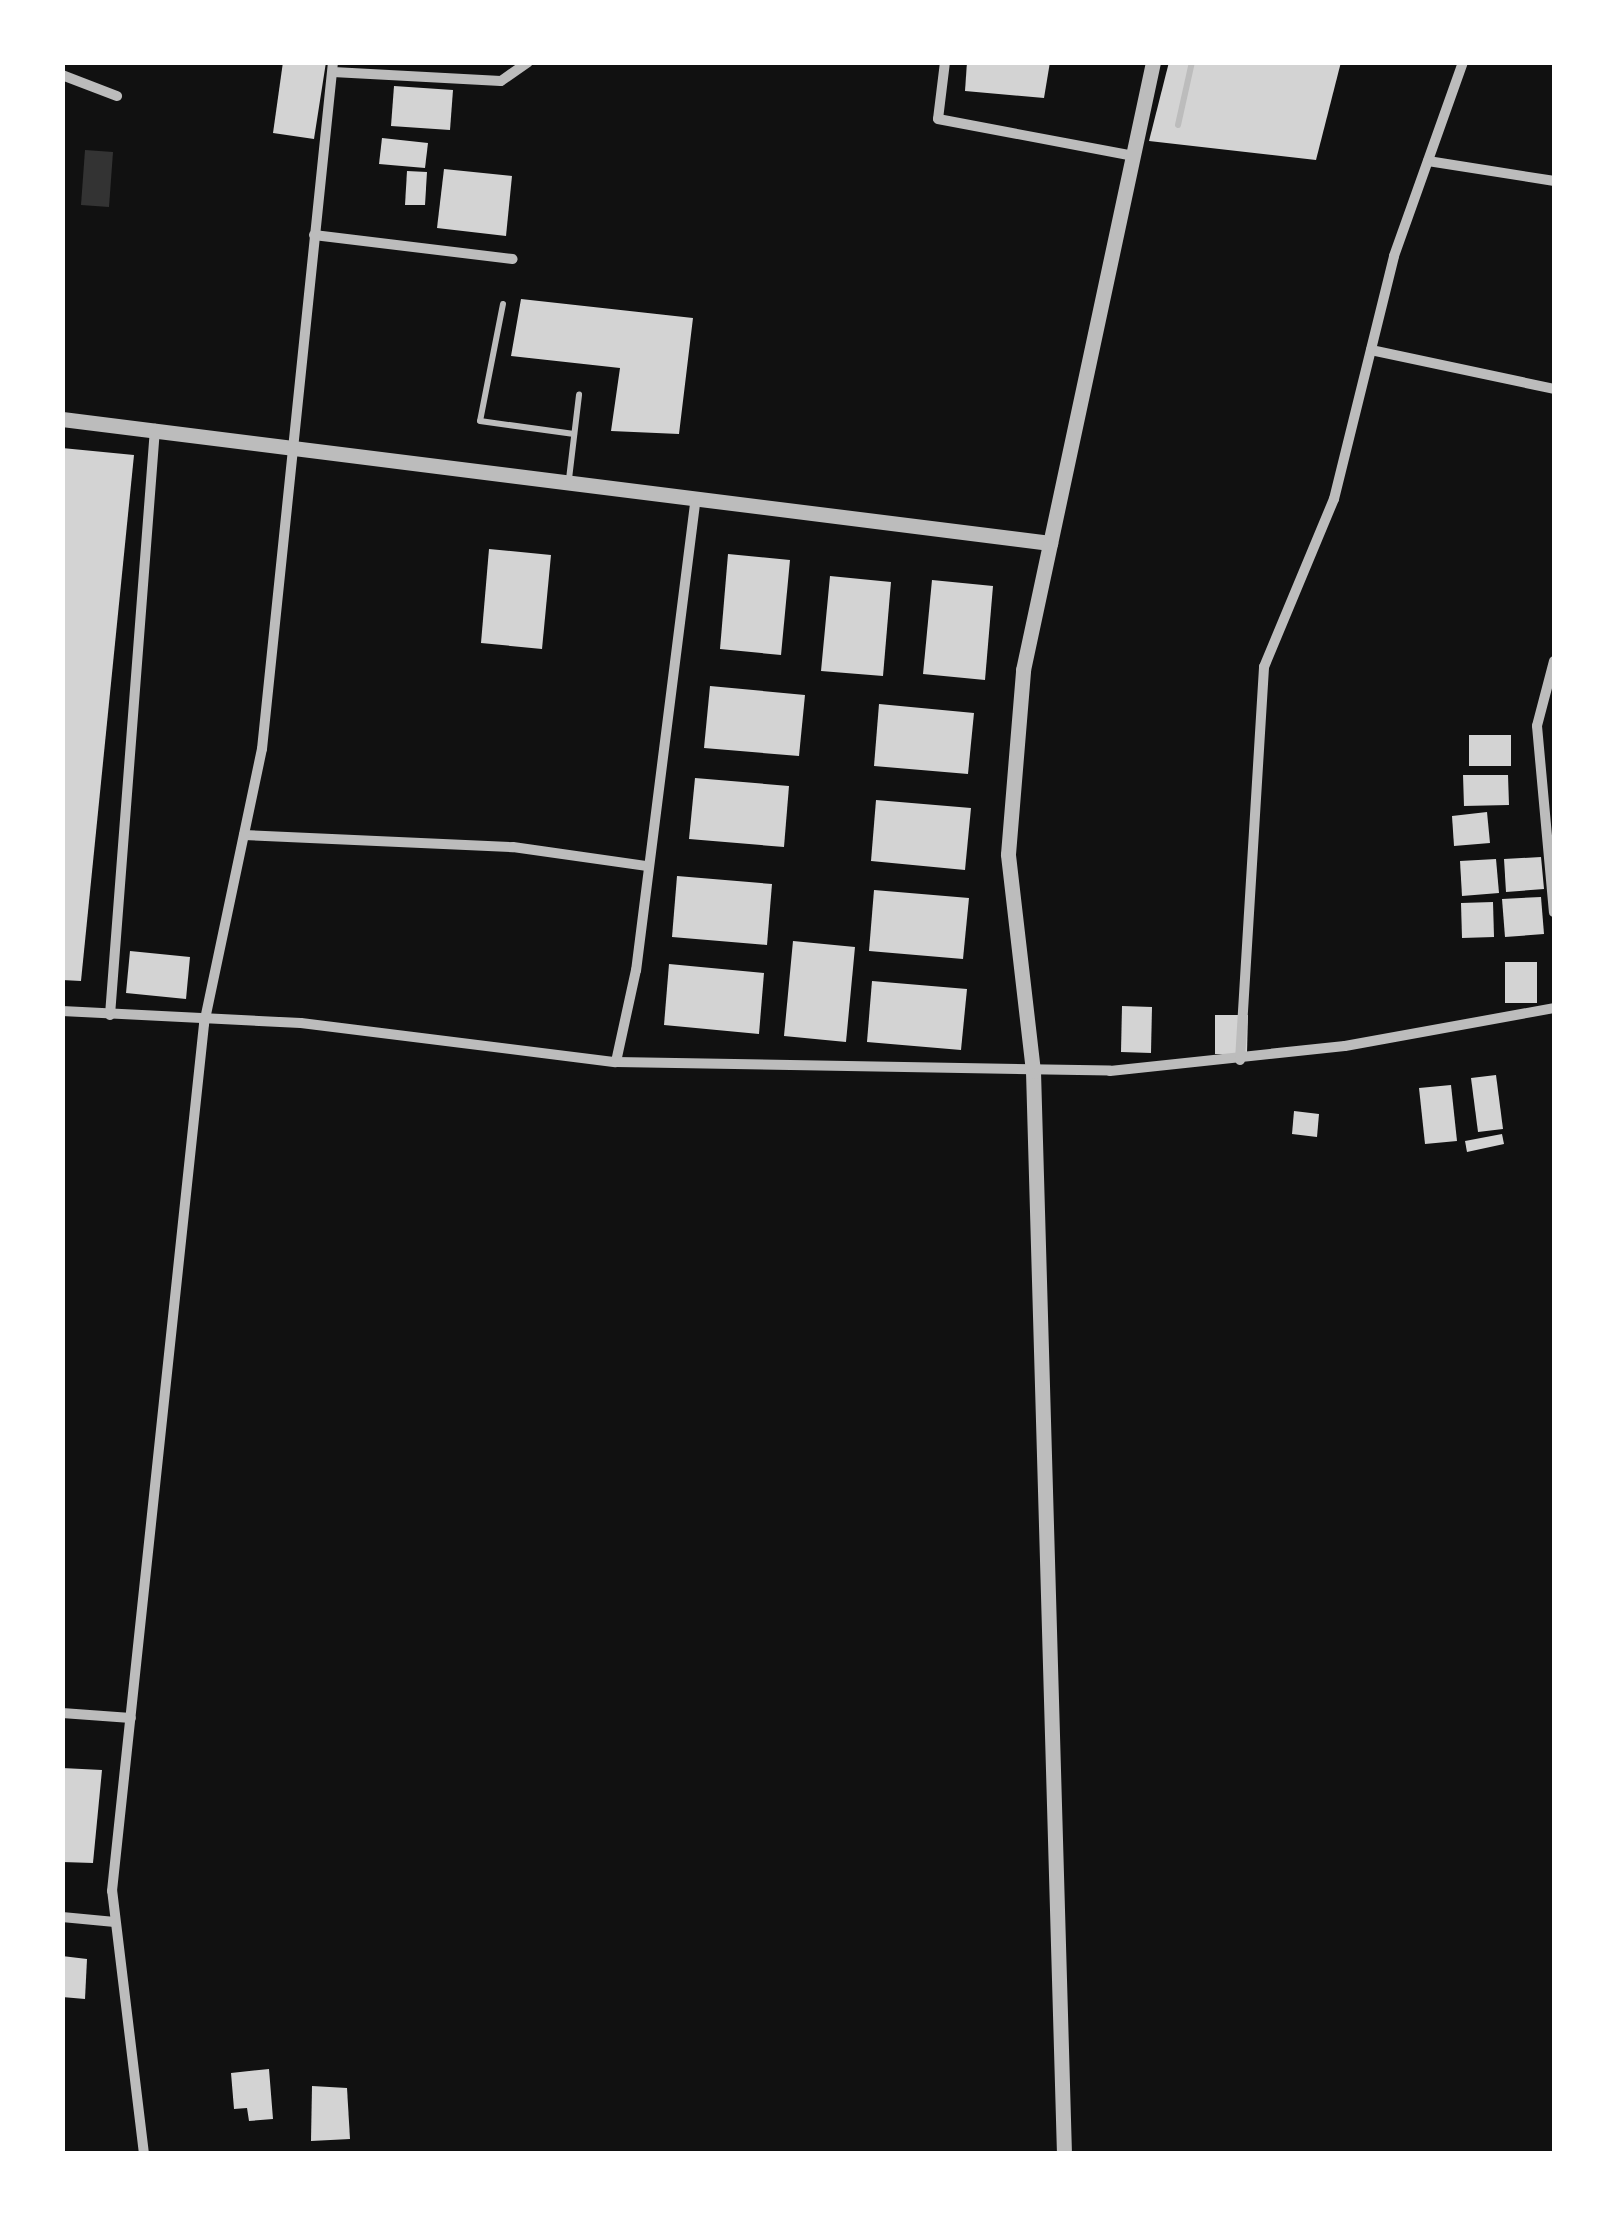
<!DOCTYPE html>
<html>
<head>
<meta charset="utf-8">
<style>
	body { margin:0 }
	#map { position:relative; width:1617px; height:2216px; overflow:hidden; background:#111; font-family:"IBM Plex Sans",sans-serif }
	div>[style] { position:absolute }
	.water>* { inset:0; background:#333 }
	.building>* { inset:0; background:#d3d3d3 }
	.service>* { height:6px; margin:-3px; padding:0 3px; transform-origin:3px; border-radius:3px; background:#bcbcbc }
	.minor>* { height:10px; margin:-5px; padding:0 5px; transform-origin:5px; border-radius:5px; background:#bcbcbc }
	.tertiary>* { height:15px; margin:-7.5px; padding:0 7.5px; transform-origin:7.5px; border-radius:7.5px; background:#bcbcbc }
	span { translate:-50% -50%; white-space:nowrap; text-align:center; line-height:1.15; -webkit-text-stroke:9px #fff; paint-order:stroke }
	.frame { position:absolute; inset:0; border:65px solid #fff; pointer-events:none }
</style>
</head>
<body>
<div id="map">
	<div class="water">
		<i style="clip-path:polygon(85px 150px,113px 152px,109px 207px,81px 205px)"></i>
	</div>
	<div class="building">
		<i style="clip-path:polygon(283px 62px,326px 62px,314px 139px,273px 133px)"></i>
		<i style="clip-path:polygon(967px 62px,1050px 62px,1044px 98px,965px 91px)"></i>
		<i style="clip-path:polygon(1169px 62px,1341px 62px,1316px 160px,1149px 141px)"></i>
		<i style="clip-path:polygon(394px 86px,453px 90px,450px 130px,391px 126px)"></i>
		<i style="clip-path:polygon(382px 138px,428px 143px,425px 168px,379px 164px)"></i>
		<i style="clip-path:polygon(444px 169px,512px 176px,506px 236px,437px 228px)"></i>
		<i style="clip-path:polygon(407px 171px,427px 172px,425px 205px,405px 205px)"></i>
		<i style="clip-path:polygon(521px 299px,693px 318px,679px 434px,611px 431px,620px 368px,511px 356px)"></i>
		<i style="clip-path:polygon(62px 448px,134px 455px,81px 981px,62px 980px)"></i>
		<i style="clip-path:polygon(489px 549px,551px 555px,542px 649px,481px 643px)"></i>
		<i style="clip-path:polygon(728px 554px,790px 560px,781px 655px,720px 649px)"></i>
		<i style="clip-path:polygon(830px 576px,891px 582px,883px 676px,821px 671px)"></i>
		<i style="clip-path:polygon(932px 580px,993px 586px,985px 680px,923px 674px)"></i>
		<i style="clip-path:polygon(710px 686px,805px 695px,799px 756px,704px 748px)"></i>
		<i style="clip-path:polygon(879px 704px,974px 713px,968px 774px,874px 766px)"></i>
		<i style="clip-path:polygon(1469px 735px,1511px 735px,1511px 766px,1469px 766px)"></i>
		<i style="clip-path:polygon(1463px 775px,1508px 775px,1509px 805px,1464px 806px)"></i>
		<i style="clip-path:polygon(695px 778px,789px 786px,784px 847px,689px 839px)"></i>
		<i style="clip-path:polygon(876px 800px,971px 808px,965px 870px,871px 861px)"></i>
		<i style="clip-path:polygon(1487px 812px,1490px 843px,1454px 846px,1452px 816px)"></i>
		<i style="clip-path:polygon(1541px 857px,1544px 889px,1506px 892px,1504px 859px)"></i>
		<i style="clip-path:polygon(1496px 859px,1499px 893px,1462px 896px,1460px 861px)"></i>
		<i style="clip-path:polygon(677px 876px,772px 884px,767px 945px,672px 937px)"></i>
		<i style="clip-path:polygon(874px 890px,969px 898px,963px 959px,869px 951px)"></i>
		<i style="clip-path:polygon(1541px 897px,1544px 934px,1505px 937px,1502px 899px)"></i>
		<i style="clip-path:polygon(1493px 902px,1494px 937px,1462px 938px,1461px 903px)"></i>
		<i style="clip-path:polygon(793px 941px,855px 947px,846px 1042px,784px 1036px)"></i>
		<i style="clip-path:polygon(130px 951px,190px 957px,186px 999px,126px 993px)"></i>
		<i style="clip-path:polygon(1505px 962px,1537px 962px,1537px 1003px,1505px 1003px)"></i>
		<i style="clip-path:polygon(669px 964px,764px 973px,759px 1034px,664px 1025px)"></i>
		<i style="clip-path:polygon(872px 981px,967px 989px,961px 1050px,867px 1042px)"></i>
		<i style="clip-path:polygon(1122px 1006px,1152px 1007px,1151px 1053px,1121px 1052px)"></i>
		<i style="clip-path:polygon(1215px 1015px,1248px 1015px,1247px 1054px,1215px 1054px)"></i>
		<i style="clip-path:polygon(1496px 1075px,1503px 1129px,1478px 1132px,1471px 1078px)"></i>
		<i style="clip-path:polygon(1451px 1085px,1457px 1141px,1425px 1144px,1419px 1088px)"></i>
		<i style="clip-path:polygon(1294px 1111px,1319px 1114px,1317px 1137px,1292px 1134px)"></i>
		<i style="clip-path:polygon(1502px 1134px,1504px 1144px,1467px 1152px,1465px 1141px)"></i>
		<i style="clip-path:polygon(62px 1768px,102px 1770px,93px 1863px,62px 1862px)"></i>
		<i style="clip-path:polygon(62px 1956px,87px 1959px,85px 1999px,62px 1997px)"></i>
		<i style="clip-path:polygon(269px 2069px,273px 2119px,249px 2121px,247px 2108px,234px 2109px,231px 2073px)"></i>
		<i style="clip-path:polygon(312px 2086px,347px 2088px,350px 2139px,311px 2141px)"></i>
	</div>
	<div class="service">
		<i style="left:1178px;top:125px;width:65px;rotate:-77.5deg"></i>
		<i style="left:503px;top:304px;width:119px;rotate:101.1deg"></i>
		<i style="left:480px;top:421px;width:95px;rotate:7.9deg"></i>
		<i style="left:569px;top:479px;width:85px;rotate:-83.2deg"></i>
	</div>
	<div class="minor">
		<i style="left:945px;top:62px;width:57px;rotate:97deg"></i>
		<i style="left:938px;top:119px;width:198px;rotate:10.7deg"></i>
		<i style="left:333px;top:72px;width:168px;rotate:3.1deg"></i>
		<i style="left:501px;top:81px;width:33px;rotate:-35deg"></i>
		<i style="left:62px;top:75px;width:59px;rotate:20.9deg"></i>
		<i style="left:1428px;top:161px;width:128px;rotate:9deg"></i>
		<i style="left:314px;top:235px;width:200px;rotate:6.9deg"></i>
		<i style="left:1371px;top:350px;width:187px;rotate:12deg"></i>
		<i style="left:695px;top:504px;width:470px;rotate:97.2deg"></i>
		<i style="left:636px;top:970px;width:94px;rotate:102.3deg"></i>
		<i style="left:616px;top:1062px;width:494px;rotate:1deg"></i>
		<i style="left:1110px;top:1071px;width:236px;rotate:-6.1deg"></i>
		<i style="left:1345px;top:1046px;width:212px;rotate:-10.3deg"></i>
		<i style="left:1554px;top:661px;width:67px;rotate:104.7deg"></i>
		<i style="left:1537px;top:726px;width:187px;rotate:84.8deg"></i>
		<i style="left:244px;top:835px;width:269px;rotate:2.6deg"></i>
		<i style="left:513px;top:847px;width:134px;rotate:8.1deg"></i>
		<i style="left:62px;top:1011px;width:239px;rotate:2.9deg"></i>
		<i style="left:301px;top:1023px;width:317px;rotate:7.1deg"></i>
		<i style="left:110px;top:1015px;width:588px;rotate:-85.61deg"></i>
		<i style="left:1240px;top:1060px;width:394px;rotate:-86.5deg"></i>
		<i style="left:1264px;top:667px;width:182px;rotate:-67.4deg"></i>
		<i style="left:1334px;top:499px;width:250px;rotate:-76.1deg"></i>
		<i style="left:1394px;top:256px;width:206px;rotate:-70.4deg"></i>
		<i style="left:62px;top:1713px;width:69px;rotate:4.1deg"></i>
		<i style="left:62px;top:1917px;width:53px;rotate:5.4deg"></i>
		<i style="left:144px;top:2154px;width:265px;rotate:-96.9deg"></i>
		<i style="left:112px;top:1891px;width:872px;rotate:-83.94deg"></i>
		<i style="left:204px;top:1024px;width:281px;rotate:-78.1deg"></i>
		<i style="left:262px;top:749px;width:691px;rotate:-84.1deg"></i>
	</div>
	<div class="tertiary">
		<i style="left:62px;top:419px;width:996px;rotate:7.15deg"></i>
		<i style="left:1064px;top:2154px;width:1083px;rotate:-91.64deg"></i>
		<i style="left:1033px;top:1071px;width:218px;rotate:-96.6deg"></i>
		<i style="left:1008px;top:854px;width:185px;rotate:-85.3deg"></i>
		<i style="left:1023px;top:670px;width:622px;rotate:-77.93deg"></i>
	</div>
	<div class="frame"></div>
</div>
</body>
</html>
